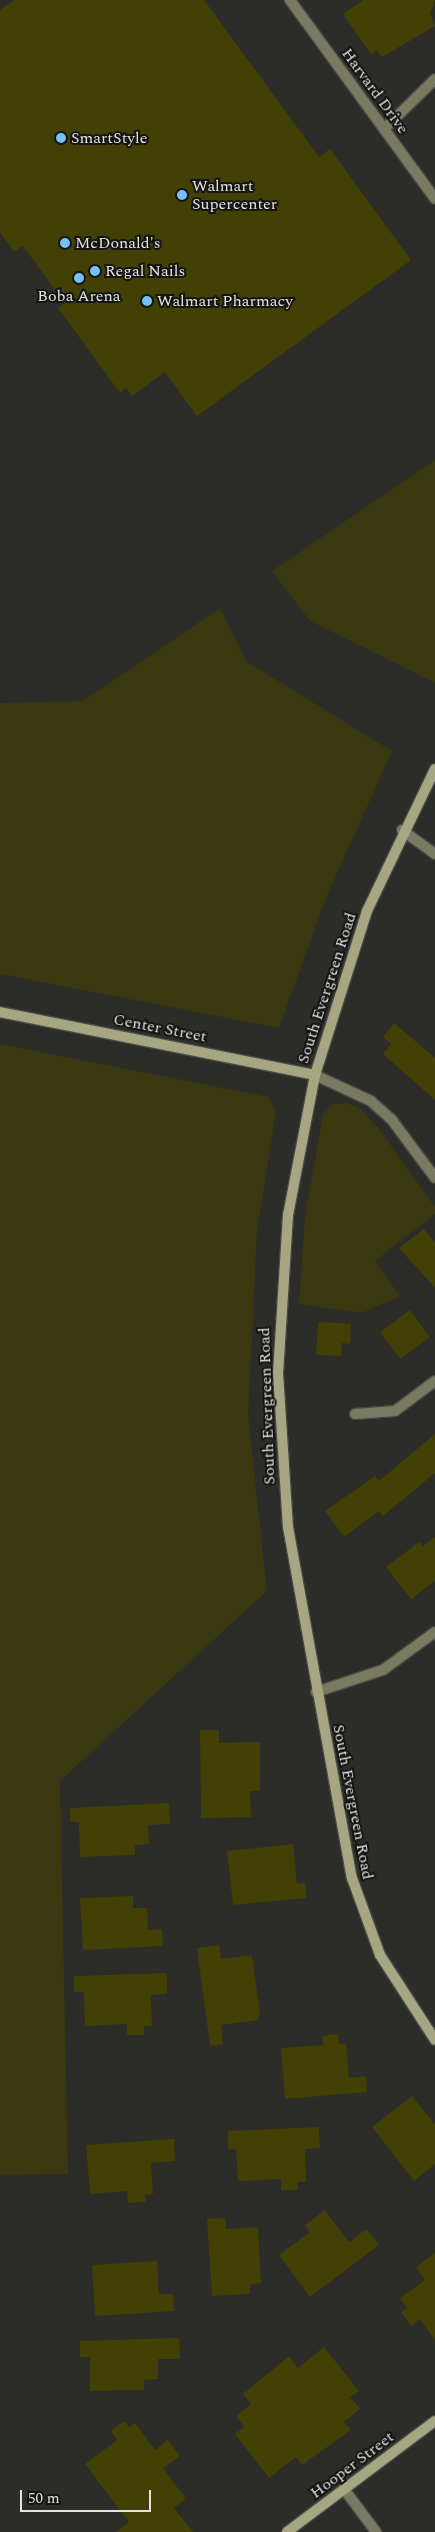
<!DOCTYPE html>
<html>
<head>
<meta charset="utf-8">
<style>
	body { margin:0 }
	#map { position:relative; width:435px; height:2532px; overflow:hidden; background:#2c2c29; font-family:Spectral,serif }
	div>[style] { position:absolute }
	.green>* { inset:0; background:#3a3811 }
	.building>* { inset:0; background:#424005 }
	.roads { filter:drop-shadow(1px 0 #494946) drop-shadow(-1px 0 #494946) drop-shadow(0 1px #494946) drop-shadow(0 -1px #494946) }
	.street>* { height:10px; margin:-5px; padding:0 5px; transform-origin:5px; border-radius:5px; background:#7a7a63 }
	.secondary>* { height:10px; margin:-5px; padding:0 5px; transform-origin:5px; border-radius:5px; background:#a6a682 }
	.dots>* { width:14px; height:14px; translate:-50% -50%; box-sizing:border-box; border:2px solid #141413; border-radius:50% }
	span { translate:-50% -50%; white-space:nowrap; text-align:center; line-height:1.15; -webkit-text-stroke:4px #141413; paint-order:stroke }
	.street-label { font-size:16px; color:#e3e3e1 }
	.poi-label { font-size:16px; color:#e3e3e1 }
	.left { translate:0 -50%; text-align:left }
	.scale { position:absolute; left:20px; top:2490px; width:131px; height:22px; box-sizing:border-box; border:2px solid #e3e3e1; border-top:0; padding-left:6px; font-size:15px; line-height:18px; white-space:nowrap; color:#e3e3e1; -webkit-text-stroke:4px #141413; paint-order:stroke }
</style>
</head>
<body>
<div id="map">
	<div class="green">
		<i style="clip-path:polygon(435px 460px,435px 683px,310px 621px,272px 571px)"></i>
		<i style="clip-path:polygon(220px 608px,246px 661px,392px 751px,326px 898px,279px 1028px,0 974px,0 703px,83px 701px)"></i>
		<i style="clip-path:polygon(0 1044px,269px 1097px,276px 1110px,257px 1232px,248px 1415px,267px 1591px,60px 1781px,68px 2174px,0 2175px)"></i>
		<i style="clip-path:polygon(347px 1103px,361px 1109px,379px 1129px,435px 1207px,435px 1214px,375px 1261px,400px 1296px,362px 1313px,299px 1304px,305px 1216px,323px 1114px,333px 1104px)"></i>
	</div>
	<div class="building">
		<i style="clip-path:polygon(14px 0,204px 0,319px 157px,330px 149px,411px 260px,197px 416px,165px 372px,132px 396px,126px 388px,120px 393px,58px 308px,65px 303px,23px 246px,14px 252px,0 232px,0 10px)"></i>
		<i style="clip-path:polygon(363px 0,435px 0,430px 13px,435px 26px,382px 57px,376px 50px,371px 54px,343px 14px)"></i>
		<i style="clip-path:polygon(394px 1023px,435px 1058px,435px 1100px,383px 1054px,391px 1044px,383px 1037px)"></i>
		<i style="clip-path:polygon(424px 1229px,435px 1243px,435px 1288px,399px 1248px)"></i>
		<i style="clip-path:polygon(410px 1310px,430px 1337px,400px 1359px,380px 1332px)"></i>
		<i style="clip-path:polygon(318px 1322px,351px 1324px,350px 1344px,342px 1343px,341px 1356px,316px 1355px)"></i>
		<i style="clip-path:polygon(435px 1434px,435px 1473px,383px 1516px,379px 1511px,344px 1537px,325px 1511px,375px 1476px,379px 1481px)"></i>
		<i style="clip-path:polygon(435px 1537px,435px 1581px,411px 1599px,386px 1567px,419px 1542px,423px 1546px)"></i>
		<i style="clip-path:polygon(200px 1730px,219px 1730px,219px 1743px,260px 1742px,260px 1791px,250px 1791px,251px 1817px,201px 1818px)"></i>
		<i style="clip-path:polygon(169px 1803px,170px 1824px,148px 1825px,149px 1844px,135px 1845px,135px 1855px,80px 1857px,79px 1822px,70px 1822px,70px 1808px)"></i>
		<i style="clip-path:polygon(293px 1844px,297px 1884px,305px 1883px,307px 1898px,233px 1905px,227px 1851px)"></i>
		<i style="clip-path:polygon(133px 1896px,133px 1908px,147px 1908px,148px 1930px,162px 1929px,163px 1946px,83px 1950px,80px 1898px)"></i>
		<i style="clip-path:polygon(219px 1945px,221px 1959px,252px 1955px,260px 2014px,257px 2020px,221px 2025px,223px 2044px,210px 2046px,197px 1948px)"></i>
		<i style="clip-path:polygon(167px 1973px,167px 1994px,151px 1995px,152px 2026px,144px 2026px,144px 2035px,127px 2035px,127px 2024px,85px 2026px,84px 1992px,74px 1992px,74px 1976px)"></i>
		<i style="clip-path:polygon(338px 2034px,339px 2044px,346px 2043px,349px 2078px,366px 2076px,367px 2092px,285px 2099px,281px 2048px,323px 2045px,322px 2036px)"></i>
		<i style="clip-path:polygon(412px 2096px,435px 2125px,435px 2164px,414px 2181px,372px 2127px)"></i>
		<i style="clip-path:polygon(319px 2127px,320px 2148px,305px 2149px,306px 2182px,298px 2182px,298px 2190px,281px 2190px,281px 2179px,238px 2181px,236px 2149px,228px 2149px,228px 2131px)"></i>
		<i style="clip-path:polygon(174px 2139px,175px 2161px,151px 2163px,153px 2194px,145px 2195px,146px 2202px,128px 2203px,127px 2191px,90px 2194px,86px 2145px)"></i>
		<i style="clip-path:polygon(325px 2210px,349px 2242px,366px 2229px,379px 2245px,310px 2297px,279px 2255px,310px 2232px,305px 2225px)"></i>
		<i style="clip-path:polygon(225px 2218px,226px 2229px,258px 2227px,261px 2283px,250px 2284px,250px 2294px,212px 2296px,207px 2219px)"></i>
		<i style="clip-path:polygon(435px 2253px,435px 2340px,420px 2319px,411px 2326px,401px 2312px,407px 2308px,400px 2298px,425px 2280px,416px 2267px)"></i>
		<i style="clip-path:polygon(157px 2261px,159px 2294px,173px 2294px,174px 2311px,95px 2316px,92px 2265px)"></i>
		<i style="clip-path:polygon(179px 2338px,180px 2359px,158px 2359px,158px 2379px,144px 2380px,144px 2390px,90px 2391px,90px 2357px,80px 2357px,80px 2341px)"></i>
		<i style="clip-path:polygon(324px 2347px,359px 2391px,350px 2397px,360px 2409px,344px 2422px,351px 2430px,302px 2465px,296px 2457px,269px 2478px,235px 2434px,244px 2427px,236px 2416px,251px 2404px,243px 2394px,289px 2356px,298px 2368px)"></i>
		<i style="clip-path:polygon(124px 2421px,129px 2427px,135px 2423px,155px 2450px,168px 2440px,180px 2456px,163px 2468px,186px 2499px,174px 2508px,193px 2532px,116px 2532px,129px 2522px,85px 2464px,117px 2440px,111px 2431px)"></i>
	</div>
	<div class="roads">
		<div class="street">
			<i style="left:290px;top:0;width:246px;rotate:53.9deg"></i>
			<i style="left:384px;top:129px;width:71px;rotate:-44.4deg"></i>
			<i style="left:402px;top:830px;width:41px;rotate:36deg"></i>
			<i style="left:315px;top:1075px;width:62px;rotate:24.9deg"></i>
			<i style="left:371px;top:1101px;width:28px;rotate:42deg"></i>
			<i style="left:392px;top:1120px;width:72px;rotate:53.4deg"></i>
			<i style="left:355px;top:1414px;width:40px;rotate:-4.3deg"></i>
			<i style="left:395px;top:1411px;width:50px;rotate:-36.9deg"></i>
			<i style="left:316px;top:1692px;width:71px;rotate:-18.2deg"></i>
			<i style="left:383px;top:1670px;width:64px;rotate:-36.2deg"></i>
			<i style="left:344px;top:2489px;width:54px;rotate:53.3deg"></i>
		</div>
		<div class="secondary">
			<i style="left:435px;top:769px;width:157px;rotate:115.6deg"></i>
			<i style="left:367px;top:911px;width:172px;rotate:107.6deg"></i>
			<i style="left:315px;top:1075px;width:143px;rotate:100.9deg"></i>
			<i style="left:288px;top:1215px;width:158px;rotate:93.6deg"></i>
			<i style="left:278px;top:1373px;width:154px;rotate:86.3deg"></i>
			<i style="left:288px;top:1527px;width:357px;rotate:79.7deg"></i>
			<i style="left:352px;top:1878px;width:82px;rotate:70deg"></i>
			<i style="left:380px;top:1955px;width:101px;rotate:57.1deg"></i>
			<i style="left:0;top:1012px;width:321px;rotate:11.3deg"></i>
			<i style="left:287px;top:2532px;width:185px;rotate:-36.9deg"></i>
		</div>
	</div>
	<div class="dots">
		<i style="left:61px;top:138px;background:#75c0f6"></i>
		<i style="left:182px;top:195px;background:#75c0f6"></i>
		<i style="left:65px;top:243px;background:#75c0f6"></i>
		<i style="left:95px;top:271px;background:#75c0f6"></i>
		<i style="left:79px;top:278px;background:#75c0f6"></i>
		<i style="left:147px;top:301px;background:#75c0f6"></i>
	</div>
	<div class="street-label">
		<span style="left:375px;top:91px;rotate:54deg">Harvard Drive</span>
		<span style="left:327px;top:988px;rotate:-72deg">South Evergreen Road</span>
		<span style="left:160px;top:1028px;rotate:11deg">Center Street</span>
		<span style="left:267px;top:1406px;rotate:-92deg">South Evergreen Road</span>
		<span style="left:353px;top:1802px;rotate:79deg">South Evergreen Road</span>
		<span style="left:352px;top:2465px;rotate:-37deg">Hooper Street</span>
	</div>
	<div class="poi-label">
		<span class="left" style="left:71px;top:138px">SmartStyle</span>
		<span class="left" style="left:192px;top:195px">Walmart<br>Supercenter</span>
		<span class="left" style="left:75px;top:243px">McDonald's</span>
		<span class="left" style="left:105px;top:271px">Regal Nails</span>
		<span style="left:79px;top:296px">Boba Arena</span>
		<span class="left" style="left:157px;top:301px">Walmart Pharmacy</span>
	</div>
	<div class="scale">50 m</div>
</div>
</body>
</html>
